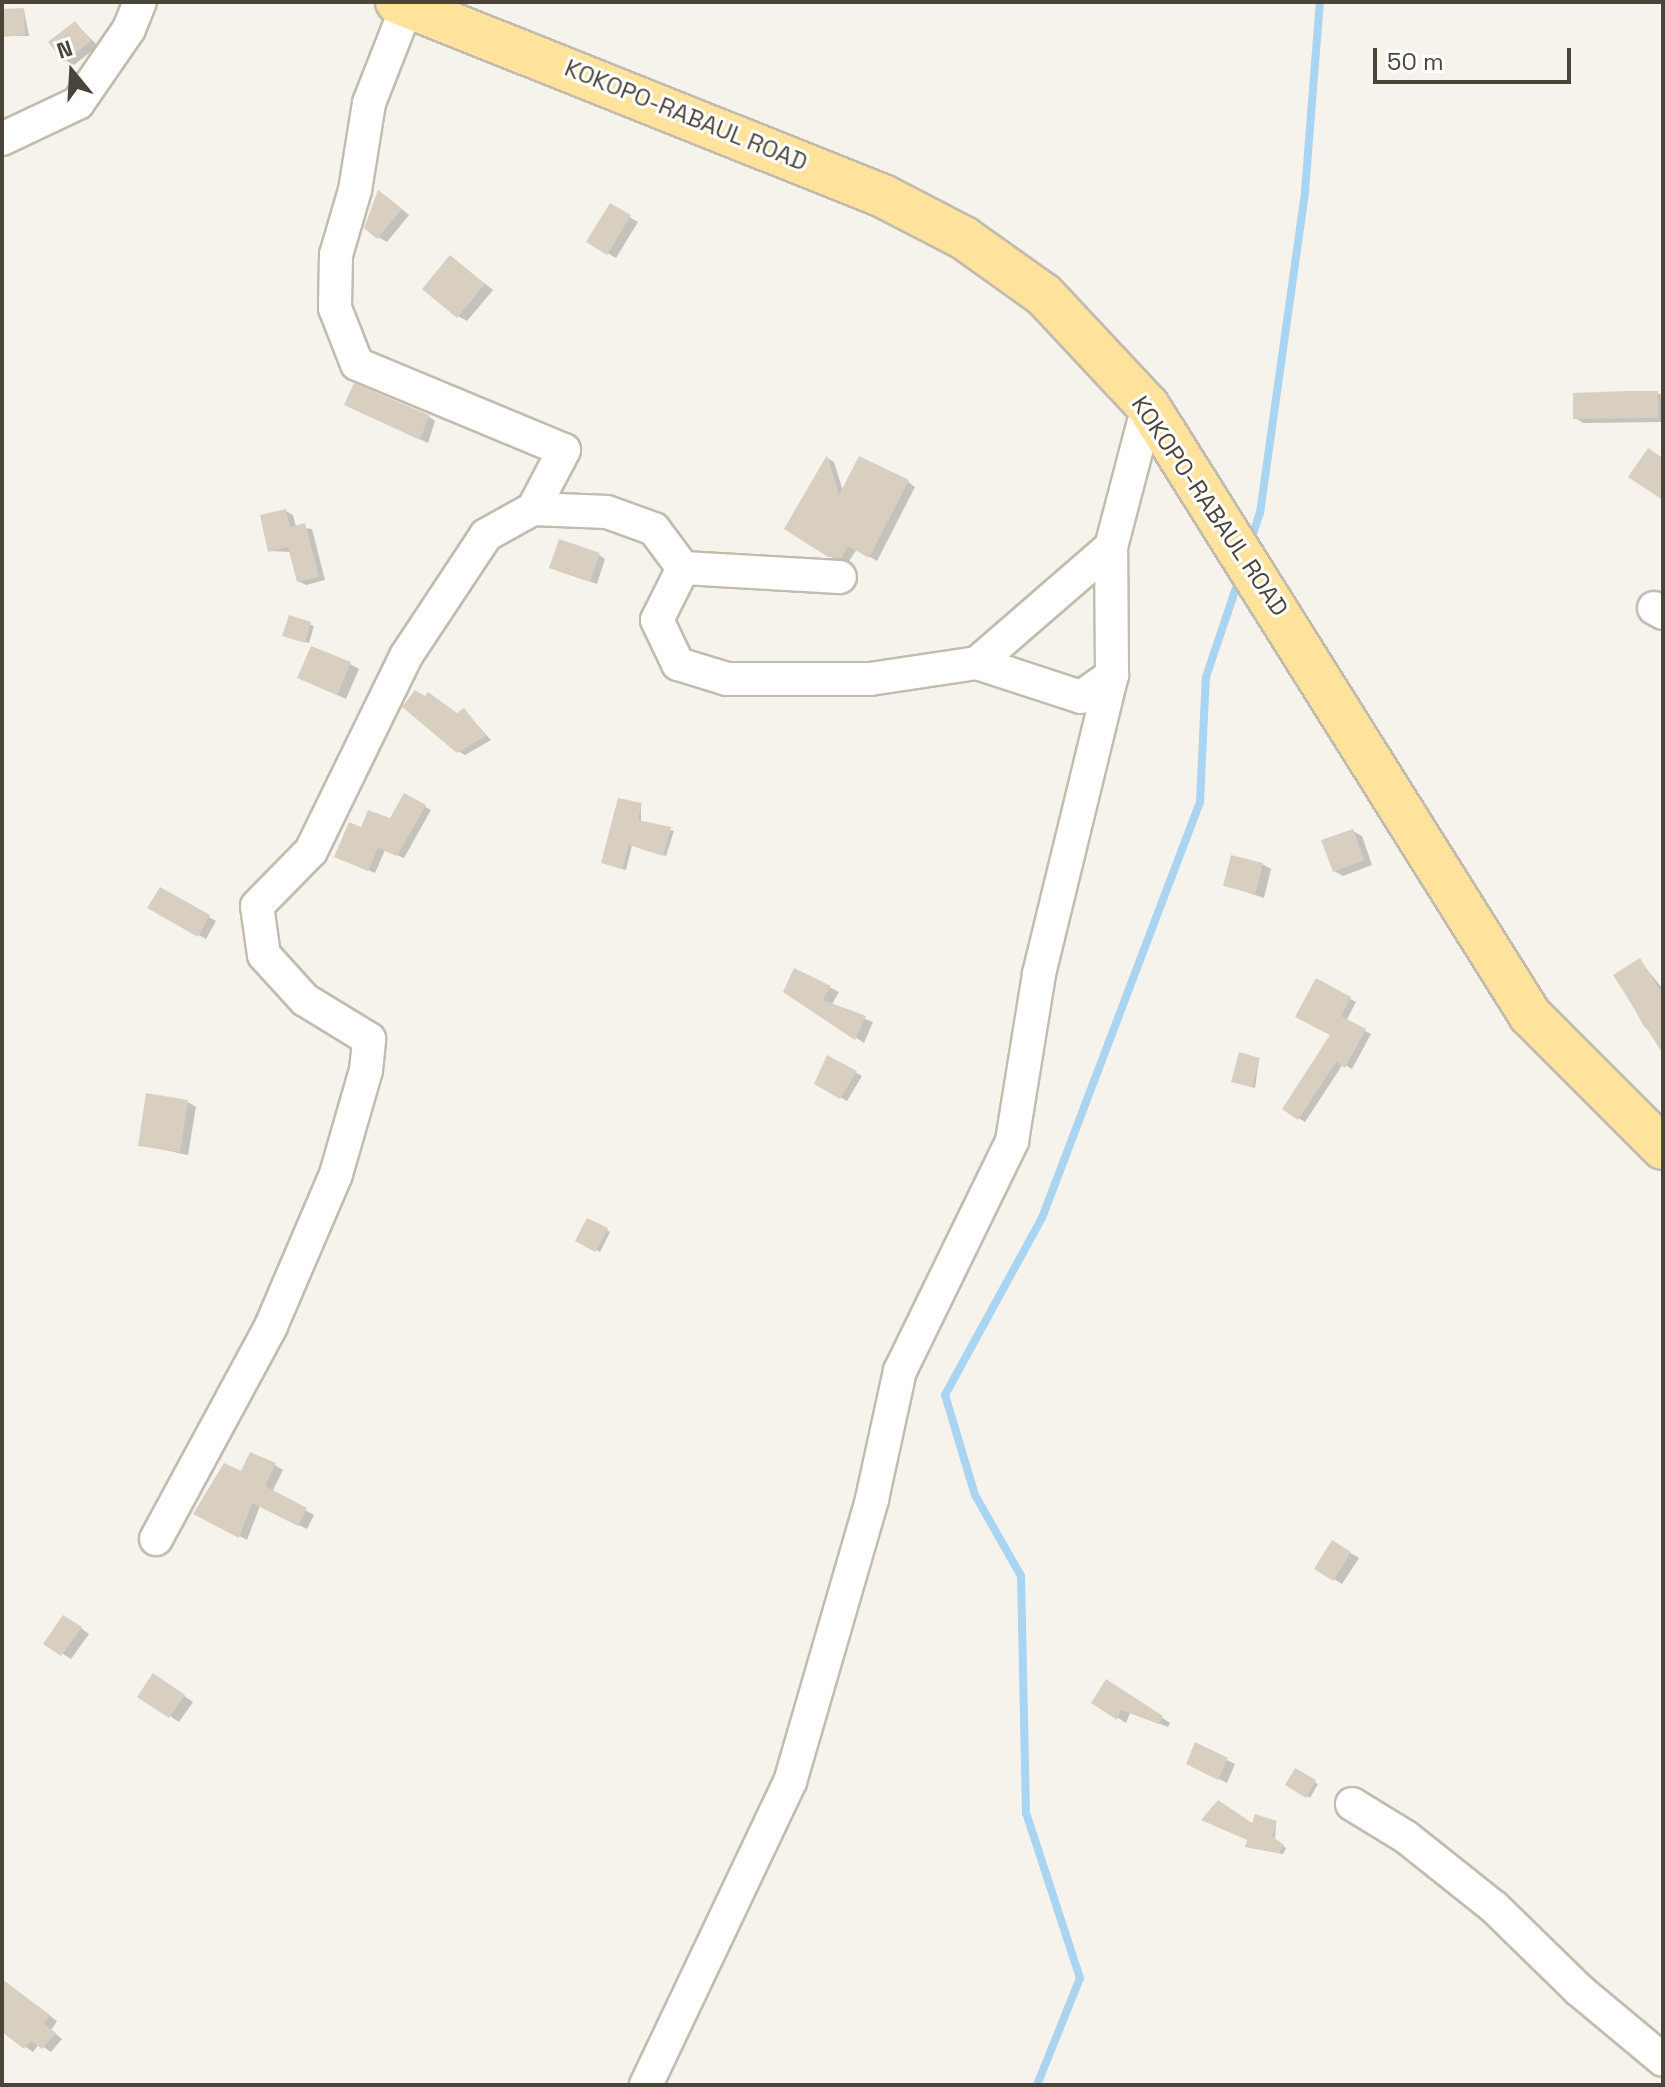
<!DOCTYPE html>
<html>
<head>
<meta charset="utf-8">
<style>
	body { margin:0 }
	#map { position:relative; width:1665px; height:2087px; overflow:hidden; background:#f6f3ec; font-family:"Space Grotesk",sans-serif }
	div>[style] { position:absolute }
	.shadow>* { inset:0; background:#0003 }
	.stream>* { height:8px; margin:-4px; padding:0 4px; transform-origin:4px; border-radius:4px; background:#a9d4f2 }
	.building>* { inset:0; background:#d8cfc1 }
	.roads { filter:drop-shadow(2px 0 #c2bbae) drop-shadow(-2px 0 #c2bbae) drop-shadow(0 2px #c2bbae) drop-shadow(0 -2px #c2bbae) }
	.minor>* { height:32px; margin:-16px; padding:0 16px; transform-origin:16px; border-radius:16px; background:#fff }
	.major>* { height:42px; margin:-21px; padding:0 21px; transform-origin:21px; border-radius:21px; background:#ffe39c }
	span { translate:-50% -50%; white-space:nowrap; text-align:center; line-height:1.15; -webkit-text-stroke:6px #fff; paint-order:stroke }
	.street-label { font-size:24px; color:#4b4439 }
	.frame { position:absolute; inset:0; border:4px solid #4b4439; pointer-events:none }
	.north { position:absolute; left:32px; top:32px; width:80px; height:80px; -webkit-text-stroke:6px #fff; paint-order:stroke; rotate:342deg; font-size:22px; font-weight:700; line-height:32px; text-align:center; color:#4b4439 }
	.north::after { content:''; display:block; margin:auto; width:28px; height:36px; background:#4b4439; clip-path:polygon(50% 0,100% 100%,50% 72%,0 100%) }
	.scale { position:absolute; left:1373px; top:48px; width:198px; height:36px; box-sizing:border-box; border:4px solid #4b4439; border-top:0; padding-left:10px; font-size:24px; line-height:28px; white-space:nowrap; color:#4b4439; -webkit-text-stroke:6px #fff; paint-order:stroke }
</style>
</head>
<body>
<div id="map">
	<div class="shadow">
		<i style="clip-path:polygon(24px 10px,29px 36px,2px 36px,2px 11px)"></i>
		<i style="clip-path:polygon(75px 23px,98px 46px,74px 65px,65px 60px)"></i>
		<i style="clip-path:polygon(387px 197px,409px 215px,387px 242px,378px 237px)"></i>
		<i style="clip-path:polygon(611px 206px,638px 222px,616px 258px,589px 242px)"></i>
		<i style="clip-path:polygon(451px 257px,493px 290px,467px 321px,458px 316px)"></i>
		<i style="clip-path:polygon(1658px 393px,1663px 396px,1663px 422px,1583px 423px,1575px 418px)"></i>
		<i style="clip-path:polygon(354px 408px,428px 416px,435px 421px,428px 443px)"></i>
		<i style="clip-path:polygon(827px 458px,834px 462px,843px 491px,908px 482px,915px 487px,877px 561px,857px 549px,849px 561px,838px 561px,786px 528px)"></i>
		<i style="clip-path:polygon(286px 511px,293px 515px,296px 527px,312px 529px,325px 580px,306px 585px,298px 581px,291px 552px,270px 551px)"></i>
		<i style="clip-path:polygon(599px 555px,605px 559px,597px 584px,558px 571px)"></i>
		<i style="clip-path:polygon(290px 617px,314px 626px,309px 643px,288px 637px)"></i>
		<i style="clip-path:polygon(350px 664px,359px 669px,346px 699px,308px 682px)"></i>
		<i style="clip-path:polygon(464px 710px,491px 740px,465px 755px,458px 751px,458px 715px)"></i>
		<i style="clip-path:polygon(405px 796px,431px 810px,404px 858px,385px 850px,375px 873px,343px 859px,362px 830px,391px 820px)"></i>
		<i style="clip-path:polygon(641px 805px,641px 823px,674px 831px,666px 856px,632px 845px,626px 870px,606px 864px)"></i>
		<i style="clip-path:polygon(1353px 831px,1362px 836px,1372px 865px,1343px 876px,1334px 871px)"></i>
		<i style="clip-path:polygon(1262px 864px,1271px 869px,1264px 898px,1225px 885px)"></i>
		<i style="clip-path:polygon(161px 890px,216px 921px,206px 939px,150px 907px)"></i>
		<i style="clip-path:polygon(1640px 961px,1663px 989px,1663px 1045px,1644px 1026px,1616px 976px)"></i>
		<i style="clip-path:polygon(795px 970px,839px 992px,831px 1006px,873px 1022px,864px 1043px,785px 991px)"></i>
		<i style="clip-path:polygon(1317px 981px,1356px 1002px,1346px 1021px,1371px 1034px,1352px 1069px,1343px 1064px,1305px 1122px,1284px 1109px,1332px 1035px)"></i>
		<i style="clip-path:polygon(828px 1058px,862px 1076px,847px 1101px,817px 1084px)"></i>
		<i style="clip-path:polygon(1259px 1060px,1255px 1088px,1237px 1083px)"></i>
		<i style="clip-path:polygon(188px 1102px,196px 1107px,188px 1155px,140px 1145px)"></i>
		<i style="clip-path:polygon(588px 1220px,610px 1232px,600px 1252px,578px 1240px)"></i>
		<i style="clip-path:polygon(275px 1465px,283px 1470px,272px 1492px,314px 1515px,307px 1529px,260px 1506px,247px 1540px,196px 1513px,242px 1473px)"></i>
		<i style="clip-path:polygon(1333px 1543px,1359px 1558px,1342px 1584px,1316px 1568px)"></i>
		<i style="clip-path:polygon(73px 1622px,89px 1634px,71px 1659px,46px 1643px)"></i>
		<i style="clip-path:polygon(162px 1681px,193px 1702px,179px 1722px,140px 1696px)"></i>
		<i style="clip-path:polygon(1116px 1687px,1170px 1723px,1168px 1727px,1130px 1713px,1126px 1723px,1094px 1702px)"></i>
		<i style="clip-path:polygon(1227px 1760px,1235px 1764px,1227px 1783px,1198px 1768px)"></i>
		<i style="clip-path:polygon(1296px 1771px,1318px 1784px,1310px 1798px,1288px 1785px)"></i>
		<i style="clip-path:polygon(1276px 1823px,1275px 1840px,1286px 1848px,1283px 1854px,1251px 1848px,1253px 1826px)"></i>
		<i style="clip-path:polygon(17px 1991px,57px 2021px,51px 2030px,62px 2039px,51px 2052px,39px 2044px,33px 2052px,2px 2030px,2px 1995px)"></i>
	</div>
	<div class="stream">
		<i style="left:1250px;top:543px;width:32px;rotate:-72deg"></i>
		<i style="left:1260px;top:513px;width:325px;rotate:-82deg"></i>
		<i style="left:1305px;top:191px;width:190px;rotate:-85.5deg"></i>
		<i style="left:1037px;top:2085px;width:115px;rotate:-68.1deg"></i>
		<i style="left:1080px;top:1978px;width:174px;rotate:-108.1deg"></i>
		<i style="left:1026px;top:1813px;width:237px;rotate:-91.2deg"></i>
		<i style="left:1021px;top:1576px;width:93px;rotate:-119.6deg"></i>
		<i style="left:975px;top:1495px;width:104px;rotate:-106.7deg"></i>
		<i style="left:945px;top:1395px;width:202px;rotate:-61.3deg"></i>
		<i style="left:1042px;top:1218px;width:445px;rotate:-69.2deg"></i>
		<i style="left:1200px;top:802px;width:125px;rotate:-87.3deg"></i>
		<i style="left:1206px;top:677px;width:103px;rotate:-71.4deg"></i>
	</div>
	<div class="building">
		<i style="clip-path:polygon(24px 8px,25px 35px,2px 37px,2px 9px)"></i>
		<i style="clip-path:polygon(75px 21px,91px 41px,64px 62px,48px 42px)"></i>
		<i style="clip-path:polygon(378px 190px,402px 209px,377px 239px,364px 228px)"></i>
		<i style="clip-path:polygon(610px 203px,631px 215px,607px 255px,586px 242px)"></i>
		<i style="clip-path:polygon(450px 255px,485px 284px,457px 318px,422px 289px)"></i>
		<i style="clip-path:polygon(354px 383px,429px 415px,420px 440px,344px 405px)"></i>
		<i style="clip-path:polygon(1627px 391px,1658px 391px,1658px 418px,1573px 419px,1573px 393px)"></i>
		<i style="clip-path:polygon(1648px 448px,1663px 458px,1663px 500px,1628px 477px)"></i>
		<i style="clip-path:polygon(827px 455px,839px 495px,859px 456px,909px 480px,869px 558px,848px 546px,841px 558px,828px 557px,784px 529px)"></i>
		<i style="clip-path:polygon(286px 509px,290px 527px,305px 523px,319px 577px,297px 582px,288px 547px,268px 552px,260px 515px)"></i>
		<i style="clip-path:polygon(559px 539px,600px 553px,590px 582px,549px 568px)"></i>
		<i style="clip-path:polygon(289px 615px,311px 622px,305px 643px,282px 636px)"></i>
		<i style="clip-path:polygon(311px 646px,351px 662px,337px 695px,297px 678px)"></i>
		<i style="clip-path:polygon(415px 690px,425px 696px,428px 692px,457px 713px,464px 708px,486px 736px,457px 753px,402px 707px)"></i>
		<i style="clip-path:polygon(404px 793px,426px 805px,397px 856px,378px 848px,368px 871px,334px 857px,349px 822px,361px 827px,368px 810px,390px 818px)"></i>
		<i style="clip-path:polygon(618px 798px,642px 803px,638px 820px,671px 827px,663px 856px,629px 845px,622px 869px,601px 863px)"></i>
		<i style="clip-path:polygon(1353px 829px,1364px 860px,1333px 872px,1321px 840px)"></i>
		<i style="clip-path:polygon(1231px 855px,1263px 863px,1255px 894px,1223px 886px)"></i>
		<i style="clip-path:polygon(160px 887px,210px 915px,198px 937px,147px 908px)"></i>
		<i style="clip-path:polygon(1640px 958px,1663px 995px,1663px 1054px,1613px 975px)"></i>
		<i style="clip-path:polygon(794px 968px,831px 986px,823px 1000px,866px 1016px,855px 1040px,783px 992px)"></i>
		<i style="clip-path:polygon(1316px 978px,1351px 997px,1341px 1016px,1366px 1029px,1345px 1068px,1336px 1062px,1298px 1120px,1282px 1109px,1330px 1035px,1295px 1017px)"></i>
		<i style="clip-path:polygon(1239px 1052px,1260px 1058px,1252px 1087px,1231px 1082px)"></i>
		<i style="clip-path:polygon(827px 1055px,857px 1071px,840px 1099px,814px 1084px)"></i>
		<i style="clip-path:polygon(146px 1093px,188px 1100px,180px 1152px,138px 1146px)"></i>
		<i style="clip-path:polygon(587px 1218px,608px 1228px,595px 1252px,575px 1241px)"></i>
		<i style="clip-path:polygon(250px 1452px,276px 1463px,265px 1486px,307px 1508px,298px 1526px,252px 1503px,239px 1538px,193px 1514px,224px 1463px,241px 1471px)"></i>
		<i style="clip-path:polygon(1332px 1540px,1351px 1552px,1333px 1581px,1314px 1569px)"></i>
		<i style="clip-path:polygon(63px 1615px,82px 1627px,61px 1656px,43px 1644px)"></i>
		<i style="clip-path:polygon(153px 1673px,185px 1695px,169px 1718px,137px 1697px)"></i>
		<i style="clip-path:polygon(1106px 1679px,1163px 1716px,1159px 1724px,1121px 1710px,1117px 1720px,1091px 1703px)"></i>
		<i style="clip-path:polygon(1195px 1742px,1228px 1758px,1218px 1780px,1186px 1764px)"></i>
		<i style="clip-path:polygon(1295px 1768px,1316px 1780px,1306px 1798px,1285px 1785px)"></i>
		<i style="clip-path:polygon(1218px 1800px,1252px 1823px,1255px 1814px,1277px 1821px,1272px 1836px,1284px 1845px,1279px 1853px,1245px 1847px,1247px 1840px,1201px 1820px)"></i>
		<i style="clip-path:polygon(2px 1979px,50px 2015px,44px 2024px,56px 2033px,42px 2049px,31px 2041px,24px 2049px,2px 2032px)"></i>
	</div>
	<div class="roads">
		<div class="minor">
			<i style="left:407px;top:6px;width:104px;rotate:111.4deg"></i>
			<i style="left:369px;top:103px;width:88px;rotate:99.1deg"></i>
			<i style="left:355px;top:190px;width:68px;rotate:106.3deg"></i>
			<i style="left:336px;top:255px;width:53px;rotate:91.1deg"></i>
			<i style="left:335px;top:308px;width:60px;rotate:68.6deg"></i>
			<i style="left:357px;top:364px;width:224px;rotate:22.6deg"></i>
			<i style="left:564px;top:450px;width:67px;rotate:117.7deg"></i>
			<i style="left:2px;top:139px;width:84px;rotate:-25.3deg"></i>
			<i style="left:78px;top:103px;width:90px;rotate:-55.4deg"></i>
			<i style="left:129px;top:29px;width:29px;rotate:-68deg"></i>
			<i style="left:683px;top:568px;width:157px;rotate:3.3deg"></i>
			<i style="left:1654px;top:608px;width:10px;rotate:29deg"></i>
			<i style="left:977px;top:663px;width:177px;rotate:-40.9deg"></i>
			<i style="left:156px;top:1539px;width:242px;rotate:-61.6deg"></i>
			<i style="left:271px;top:1326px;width:165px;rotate:-66.8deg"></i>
			<i style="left:336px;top:1174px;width:108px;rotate:-73.9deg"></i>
			<i style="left:366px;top:1070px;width:31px;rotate:-84deg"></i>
			<i style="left:369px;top:1039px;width:75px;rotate:-148.6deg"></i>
			<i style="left:305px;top:1000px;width:61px;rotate:-132.3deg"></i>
			<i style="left:264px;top:955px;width:49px;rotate:-98.1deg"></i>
			<i style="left:257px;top:906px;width:77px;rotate:-45.5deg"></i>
			<i style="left:311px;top:851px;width:217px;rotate:-64deg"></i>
			<i style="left:406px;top:656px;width:145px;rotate:-56.5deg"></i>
			<i style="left:486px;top:535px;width:54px;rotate:-29deg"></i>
			<i style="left:533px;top:509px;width:74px;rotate:2.3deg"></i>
			<i style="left:607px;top:512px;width:50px;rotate:19.9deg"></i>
			<i style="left:654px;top:529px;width:49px;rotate:53.4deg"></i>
			<i style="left:683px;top:568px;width:58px;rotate:116.6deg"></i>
			<i style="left:657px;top:620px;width:49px;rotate:64.5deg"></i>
			<i style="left:678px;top:664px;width:51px;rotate:17deg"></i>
			<i style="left:727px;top:679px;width:143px"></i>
			<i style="left:870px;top:679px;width:108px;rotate:-8.5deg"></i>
			<i style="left:977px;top:663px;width:109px;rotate:18.1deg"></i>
			<i style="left:1081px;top:697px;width:38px;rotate:-35deg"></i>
			<i style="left:1112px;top:675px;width:128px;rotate:-90.4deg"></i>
			<i style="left:1111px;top:547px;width:146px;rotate:-75.3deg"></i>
			<i style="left:1352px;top:1804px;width:63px;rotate:31.4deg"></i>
			<i style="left:1406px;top:1837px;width:112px;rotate:38.5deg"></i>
			<i style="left:1494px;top:1907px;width:119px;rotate:44.3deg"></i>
			<i style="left:1579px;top:1990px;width:109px;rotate:39.8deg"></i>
			<i style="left:646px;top:2085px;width:335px;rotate:-64.6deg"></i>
			<i style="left:790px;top:1782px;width:295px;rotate:-73.8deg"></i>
			<i style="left:872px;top:1499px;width:131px;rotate:-77.7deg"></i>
			<i style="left:900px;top:1371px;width:256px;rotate:-64deg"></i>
			<i style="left:1012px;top:1141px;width:169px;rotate:-80.8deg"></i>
			<i style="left:1039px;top:974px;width:308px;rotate:-76.3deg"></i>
		</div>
		<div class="major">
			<i style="left:397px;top:2px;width:523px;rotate:21.76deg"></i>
			<i style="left:883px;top:196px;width:91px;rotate:27.4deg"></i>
			<i style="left:964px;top:238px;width:98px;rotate:35.5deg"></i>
			<i style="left:1044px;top:295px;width:152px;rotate:46.9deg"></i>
			<i style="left:1148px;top:406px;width:719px;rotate:57.9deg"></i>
			<i style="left:1530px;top:1015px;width:188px;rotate:45deg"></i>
		</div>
	</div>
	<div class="street-label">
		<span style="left:686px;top:115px;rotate:22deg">KOKOPO-RABAUL ROAD</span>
		<span style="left:1210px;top:506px;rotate:56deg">KOKOPO-RABAUL ROAD</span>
	</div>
	<div class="frame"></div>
	<div class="north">N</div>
	<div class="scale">50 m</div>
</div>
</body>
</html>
